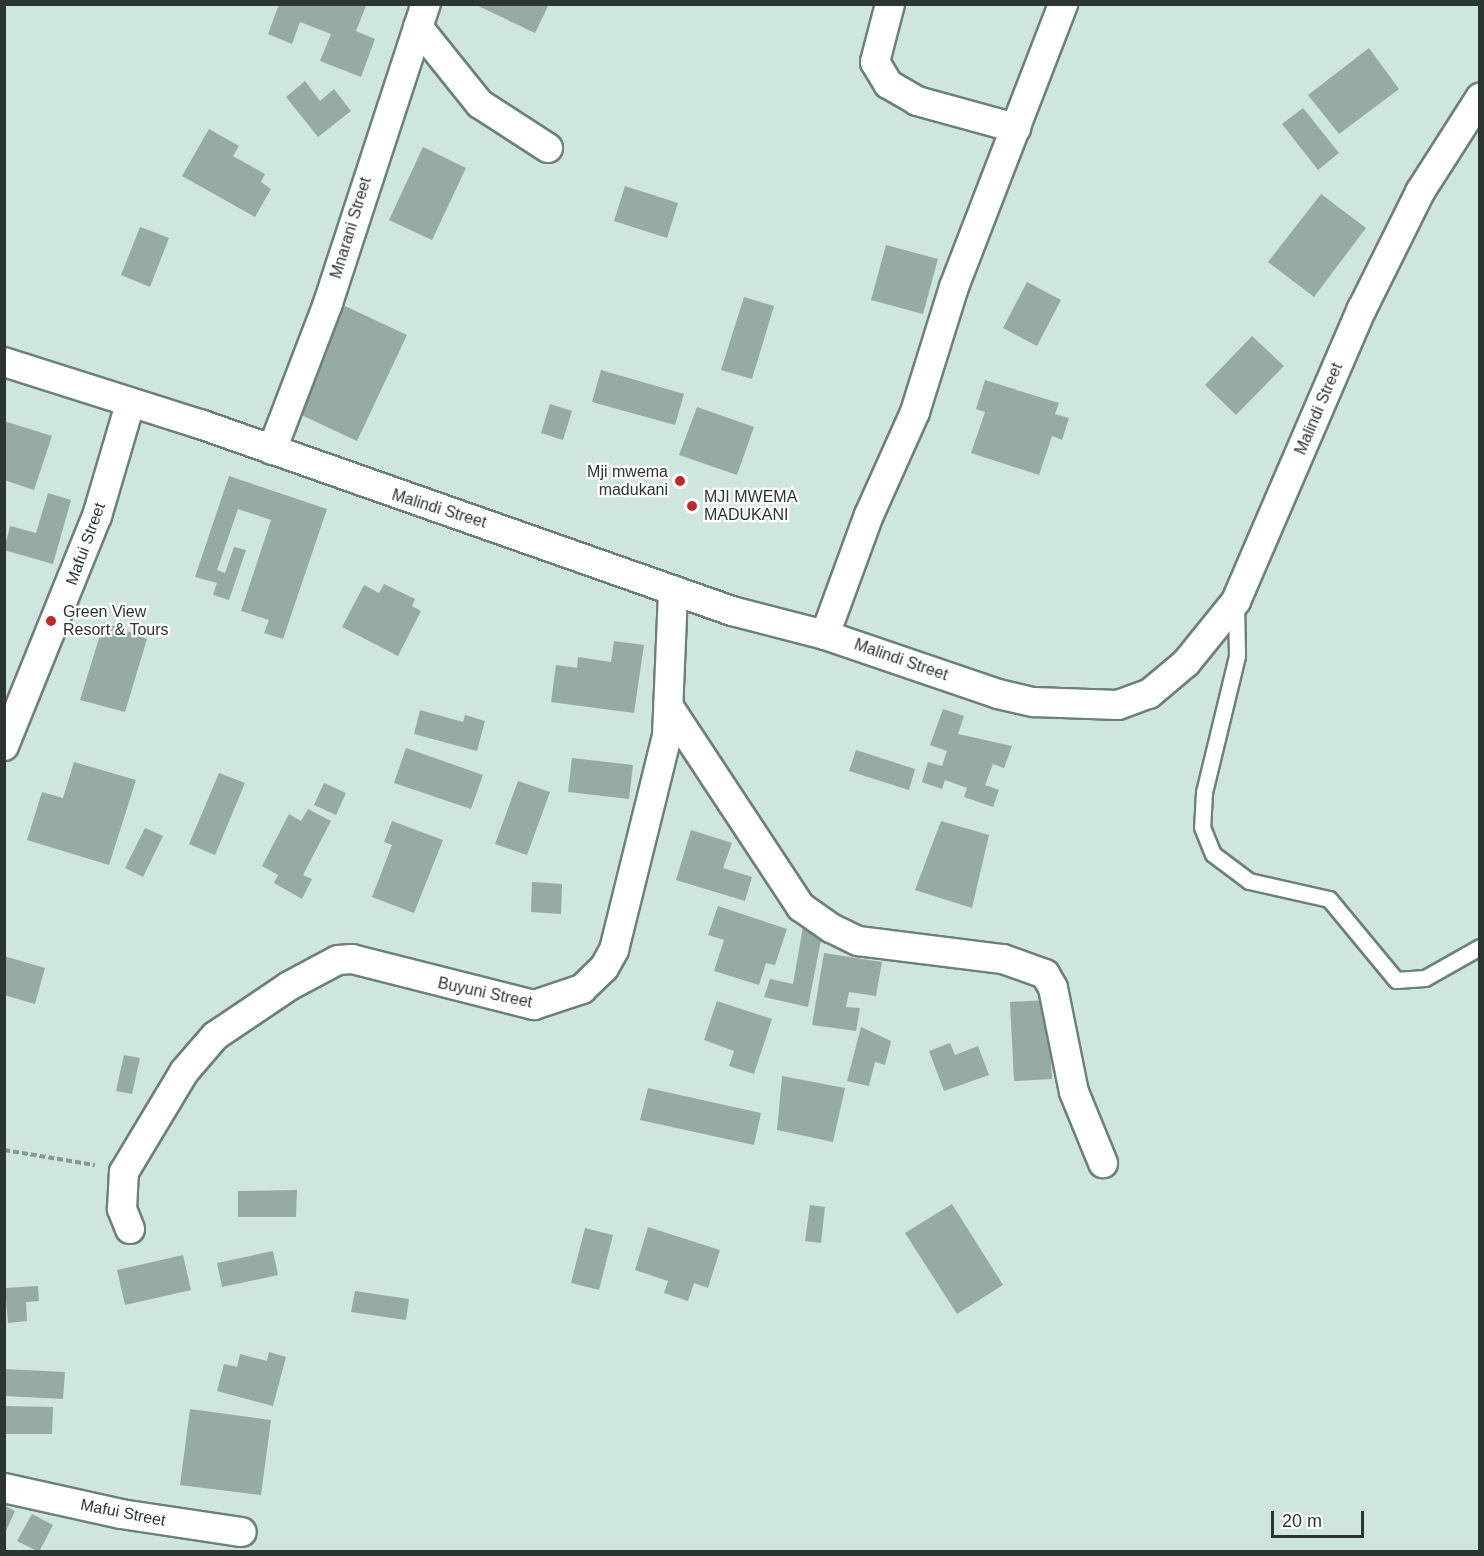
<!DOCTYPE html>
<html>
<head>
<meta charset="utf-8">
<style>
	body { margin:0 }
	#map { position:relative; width:1484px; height:1556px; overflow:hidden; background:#cfe5df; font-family:Helvetica,sans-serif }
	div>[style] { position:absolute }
	.building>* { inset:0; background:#96aba5 }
	.path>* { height:4px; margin-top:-2px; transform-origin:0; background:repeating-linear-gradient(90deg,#889894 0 6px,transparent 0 9px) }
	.roads { filter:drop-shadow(2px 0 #6c817b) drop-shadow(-2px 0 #6c817b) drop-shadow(0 2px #6c817b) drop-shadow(0 -2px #6c817b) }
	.service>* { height:15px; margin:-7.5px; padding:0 7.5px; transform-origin:7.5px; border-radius:7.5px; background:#fff }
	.minor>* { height:28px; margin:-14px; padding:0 14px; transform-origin:14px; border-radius:14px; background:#fff }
	.dots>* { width:16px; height:16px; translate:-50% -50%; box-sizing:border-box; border:3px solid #fff; border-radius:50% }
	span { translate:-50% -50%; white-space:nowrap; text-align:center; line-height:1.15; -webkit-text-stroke:4.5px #fff; paint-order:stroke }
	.street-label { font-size:16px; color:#2c3532 }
	.poi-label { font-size:16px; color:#2c3532 }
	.right { translate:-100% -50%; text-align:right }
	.left { translate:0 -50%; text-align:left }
	.frame { position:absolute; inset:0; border:6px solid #2c3532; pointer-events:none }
	.scale { position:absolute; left:1271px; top:1511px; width:93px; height:27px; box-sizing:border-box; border:3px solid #2c3532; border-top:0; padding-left:8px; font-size:18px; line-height:21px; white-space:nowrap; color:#2c3532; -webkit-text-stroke:4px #fff; paint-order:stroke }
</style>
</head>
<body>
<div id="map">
	<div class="building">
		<i style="clip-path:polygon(279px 4px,366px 6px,356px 31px,375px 39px,361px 77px,320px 61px,331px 34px,300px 22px,292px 44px,268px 34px)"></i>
		<i style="clip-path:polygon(474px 4px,549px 4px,535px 33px)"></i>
		<i style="clip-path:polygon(1369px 48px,1399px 89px,1339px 134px,1308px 95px)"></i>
		<i style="clip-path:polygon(305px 81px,320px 101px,334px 89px,351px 111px,318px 137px,286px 97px)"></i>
		<i style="clip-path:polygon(1303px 108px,1339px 153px,1318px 170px,1282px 124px)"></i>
		<i style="clip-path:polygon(209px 129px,239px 146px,233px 156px,265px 174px,261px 182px,271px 189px,255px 217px,182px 176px)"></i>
		<i style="clip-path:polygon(423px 147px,466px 168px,432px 240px,389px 220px)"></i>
		<i style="clip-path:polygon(625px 186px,678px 203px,667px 238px,614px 221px)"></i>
		<i style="clip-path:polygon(1321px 194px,1366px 228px,1314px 297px,1268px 262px)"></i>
		<i style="clip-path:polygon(140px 227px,169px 238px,150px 287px,121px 275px)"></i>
		<i style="clip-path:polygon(886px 245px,938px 259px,923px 314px,871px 300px)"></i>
		<i style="clip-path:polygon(1027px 282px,1061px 300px,1037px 346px,1003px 328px)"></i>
		<i style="clip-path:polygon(744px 297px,774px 306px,752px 379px,721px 370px)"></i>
		<i style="clip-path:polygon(345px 306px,407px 335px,357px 441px,295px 412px)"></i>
		<i style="clip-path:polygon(1252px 336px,1284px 366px,1236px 415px,1205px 385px)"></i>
		<i style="clip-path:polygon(601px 370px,684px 394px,675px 425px,592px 402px)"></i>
		<i style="clip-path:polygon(985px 380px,1059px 403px,1055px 414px,1069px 418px,1062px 440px,1052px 436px,1039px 475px,971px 453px,985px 412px,976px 409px)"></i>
		<i style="clip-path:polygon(550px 404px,572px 411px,563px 440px,541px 433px)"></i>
		<i style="clip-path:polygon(697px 407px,754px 427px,737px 475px,679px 455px)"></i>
		<i style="clip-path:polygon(4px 421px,52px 436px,34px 490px,4px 480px)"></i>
		<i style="clip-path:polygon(229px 476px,327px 509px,283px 639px,264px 633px,269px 620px,241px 611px,271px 520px,238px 509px,217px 570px,225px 573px,234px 547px,246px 550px,229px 600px,213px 595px,217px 583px,195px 577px)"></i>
		<i style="clip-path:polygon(48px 493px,71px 500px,53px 564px,4px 550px,10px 526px,36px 533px)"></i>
		<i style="clip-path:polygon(384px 584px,415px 599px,412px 606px,421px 611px,398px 656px,342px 627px,364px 585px,379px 593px)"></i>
		<i style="clip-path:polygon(104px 622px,147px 639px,125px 712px,80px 700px)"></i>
		<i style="clip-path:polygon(614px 641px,644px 645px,634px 713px,551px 702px,556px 665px,577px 668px,578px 657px,611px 662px)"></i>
		<i style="clip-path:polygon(943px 709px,964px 716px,958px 734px,1012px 746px,1004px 768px,993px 764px,985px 785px,999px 790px,993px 807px,964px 797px,967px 788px,945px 780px,942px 789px,922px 782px,928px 762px,942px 766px,947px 751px,930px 745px)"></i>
		<i style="clip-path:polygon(420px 710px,463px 722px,465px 715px,485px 721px,477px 751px,414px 734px)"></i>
		<i style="clip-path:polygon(406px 748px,483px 775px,471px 809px,394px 783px)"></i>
		<i style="clip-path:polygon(856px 750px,915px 769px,909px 790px,849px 771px)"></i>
		<i style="clip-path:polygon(572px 758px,633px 765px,629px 799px,568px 792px)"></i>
		<i style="clip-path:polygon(74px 762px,136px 780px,109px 865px,27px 840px,42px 792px,63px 798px)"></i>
		<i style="clip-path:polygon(219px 773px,245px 783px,215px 855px,189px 844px)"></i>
		<i style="clip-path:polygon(518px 781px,550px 792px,527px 855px,495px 844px)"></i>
		<i style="clip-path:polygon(324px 783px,346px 793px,336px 815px,314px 805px)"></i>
		<i style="clip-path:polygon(308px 809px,331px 821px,303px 875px,312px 879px,302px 899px,274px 883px,278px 875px,262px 866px,289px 814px,301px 821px)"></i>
		<i style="clip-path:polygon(392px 821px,443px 840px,414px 913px,372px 897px,392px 845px,384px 842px)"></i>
		<i style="clip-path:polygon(941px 821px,989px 835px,972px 908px,915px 890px)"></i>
		<i style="clip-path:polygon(145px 828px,163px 836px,143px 877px,125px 868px)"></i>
		<i style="clip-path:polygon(691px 830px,732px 843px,723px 868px,752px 877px,745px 901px,676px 880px)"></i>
		<i style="clip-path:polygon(532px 882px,562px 884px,561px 914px,531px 912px)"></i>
		<i style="clip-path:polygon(718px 906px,787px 929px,775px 965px,766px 963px,759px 985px,714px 971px,724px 940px,708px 935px)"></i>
		<i style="clip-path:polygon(804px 921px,821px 940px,808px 1007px,764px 997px,770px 979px,793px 984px)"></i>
		<i style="clip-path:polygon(824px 953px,882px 962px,876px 996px,849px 992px,846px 1007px,860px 1008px,856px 1031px,812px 1025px)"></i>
		<i style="clip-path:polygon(4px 956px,45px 968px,35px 1004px,4px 995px)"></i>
		<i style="clip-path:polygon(1047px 1000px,1052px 1079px,1014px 1081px,1010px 1002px)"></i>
		<i style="clip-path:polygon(717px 1001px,772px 1019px,754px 1074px,729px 1066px,734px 1051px,704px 1040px)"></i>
		<i style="clip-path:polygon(861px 1027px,891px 1041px,885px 1065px,875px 1062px,869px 1086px,847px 1081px)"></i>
		<i style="clip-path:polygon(950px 1043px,955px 1055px,978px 1046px,989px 1075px,944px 1091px,929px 1051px)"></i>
		<i style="clip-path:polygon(124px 1055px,140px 1058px,132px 1094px,116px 1091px)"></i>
		<i style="clip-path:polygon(782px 1076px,845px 1088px,833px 1142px,777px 1130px)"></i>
		<i style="clip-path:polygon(648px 1088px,761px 1113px,754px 1145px,640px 1120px)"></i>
		<i style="clip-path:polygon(297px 1190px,296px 1217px,238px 1217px,238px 1191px)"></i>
		<i style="clip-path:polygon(952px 1204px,1003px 1285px,957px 1314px,905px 1233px)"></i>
		<i style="clip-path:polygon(810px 1205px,825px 1207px,821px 1243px,805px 1241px)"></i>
		<i style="clip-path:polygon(648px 1227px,720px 1250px,708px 1288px,694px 1283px,688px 1301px,664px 1293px,668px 1281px,635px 1270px)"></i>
		<i style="clip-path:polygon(585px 1228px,613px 1235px,599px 1290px,571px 1283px)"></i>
		<i style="clip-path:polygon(273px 1251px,278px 1275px,222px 1287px,217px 1263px)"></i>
		<i style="clip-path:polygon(183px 1255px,191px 1290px,125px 1305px,117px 1270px)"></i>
		<i style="clip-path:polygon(38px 1286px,39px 1301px,26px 1302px,27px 1321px,8px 1323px,5px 1288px)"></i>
		<i style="clip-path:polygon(355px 1291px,409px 1299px,406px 1320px,351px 1312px)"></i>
		<i style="clip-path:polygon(269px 1352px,286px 1357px,273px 1406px,217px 1391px,224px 1364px,237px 1367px,240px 1354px,267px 1361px)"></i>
		<i style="clip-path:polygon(4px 1369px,65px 1372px,63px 1399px,4px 1396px)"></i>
		<i style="clip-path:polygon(4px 1406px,53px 1407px,52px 1434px,4px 1434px)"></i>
		<i style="clip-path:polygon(190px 1409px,271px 1420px,261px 1495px,180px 1485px)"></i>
		<i style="clip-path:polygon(5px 1506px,15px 1511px,5px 1533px)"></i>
		<i style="clip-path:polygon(32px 1514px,53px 1525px,39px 1552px,17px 1541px)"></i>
	</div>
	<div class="path">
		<i style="left:4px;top:1150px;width:92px;rotate:9.4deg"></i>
	</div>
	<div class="roads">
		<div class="service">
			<i style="left:1236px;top:603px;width:53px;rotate:88.9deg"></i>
			<i style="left:1237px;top:656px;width:140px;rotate:103.6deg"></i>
			<i style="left:1204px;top:792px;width:35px;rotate:93deg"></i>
			<i style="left:1202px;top:827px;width:29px;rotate:68deg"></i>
			<i style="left:1213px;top:854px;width:45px;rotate:36.9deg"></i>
			<i style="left:1249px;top:881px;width:82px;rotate:12.7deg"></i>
			<i style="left:1329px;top:899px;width:105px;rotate:50.4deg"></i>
			<i style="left:1396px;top:980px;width:29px;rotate:-4deg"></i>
			<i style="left:1425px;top:978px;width:63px;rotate:-29.4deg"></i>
		</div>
		<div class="minor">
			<i style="left:890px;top:4px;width:60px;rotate:104.5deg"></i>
			<i style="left:875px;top:62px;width:26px;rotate:59deg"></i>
			<i style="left:888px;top:84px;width:34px;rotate:30deg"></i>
			<i style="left:917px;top:101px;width:103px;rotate:15.3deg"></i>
			<i style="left:418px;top:27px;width:99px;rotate:51.2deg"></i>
			<i style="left:480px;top:104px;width:81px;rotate:32.9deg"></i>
			<i style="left:4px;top:362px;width:206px;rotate:17.6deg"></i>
			<i style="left:200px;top:424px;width:564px;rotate:19.37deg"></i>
			<i style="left:732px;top:611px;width:96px;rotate:14.5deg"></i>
			<i style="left:825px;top:635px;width:183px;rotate:18.8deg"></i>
			<i style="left:998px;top:694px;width:37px;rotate:13deg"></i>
			<i style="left:1034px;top:702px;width:84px;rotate:2deg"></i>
			<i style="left:1118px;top:705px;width:33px;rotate:-20deg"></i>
			<i style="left:1149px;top:694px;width:48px;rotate:-40deg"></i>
			<i style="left:1186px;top:663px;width:80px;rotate:-51.1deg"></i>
			<i style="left:1236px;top:601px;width:318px;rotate:-66.7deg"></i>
			<i style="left:1362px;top:309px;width:131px;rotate:-63.6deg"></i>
			<i style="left:1420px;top:192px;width:112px;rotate:-57.4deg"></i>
			<i style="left:272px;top:450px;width:157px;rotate:-69.1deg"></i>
			<i style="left:328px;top:303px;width:315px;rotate:-71.9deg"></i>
			<i style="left:825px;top:635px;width:128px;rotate:-69.9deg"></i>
			<i style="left:869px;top:515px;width:113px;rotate:-65.9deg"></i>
			<i style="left:915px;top:412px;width:131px;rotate:-72.7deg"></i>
			<i style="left:954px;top:287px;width:303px;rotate:-68.9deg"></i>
			<i style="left:669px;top:707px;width:240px;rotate:56.6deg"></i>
			<i style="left:801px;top:907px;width:37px;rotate:35deg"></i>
			<i style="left:831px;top:928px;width:30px;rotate:26deg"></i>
			<i style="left:858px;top:941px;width:146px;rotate:7.1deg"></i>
			<i style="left:1003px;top:959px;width:45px;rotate:19.7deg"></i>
			<i style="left:1045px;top:974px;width:16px;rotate:60deg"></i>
			<i style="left:1053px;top:988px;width:106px;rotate:78.6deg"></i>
			<i style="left:1074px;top:1092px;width:77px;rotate:67.8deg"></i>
			<i style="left:4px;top:746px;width:248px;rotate:-68deg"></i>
			<i style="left:97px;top:516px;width:117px;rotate:-73.6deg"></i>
			<i style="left:130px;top:1229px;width:22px;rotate:-112deg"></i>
			<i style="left:122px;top:1209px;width:37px;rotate:-87deg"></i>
			<i style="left:124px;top:1172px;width:117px;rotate:-59deg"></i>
			<i style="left:184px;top:1072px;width:48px;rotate:-49.3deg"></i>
			<i style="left:215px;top:1036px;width:89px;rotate:-34deg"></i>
			<i style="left:289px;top:986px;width:55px;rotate:-28deg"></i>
			<i style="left:338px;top:960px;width:14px;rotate:-4deg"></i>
			<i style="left:352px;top:959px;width:188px;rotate:14.2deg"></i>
			<i style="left:534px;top:1005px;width:51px;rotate:-18.4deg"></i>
			<i style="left:582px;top:989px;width:30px;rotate:-44deg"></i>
			<i style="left:604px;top:968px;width:21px;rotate:-61deg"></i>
			<i style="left:614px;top:950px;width:220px;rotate:-76.1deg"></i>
			<i style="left:667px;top:736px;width:146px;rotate:-87.6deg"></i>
			<i style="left:4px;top:1488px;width:120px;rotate:12.5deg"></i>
			<i style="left:121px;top:1514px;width:122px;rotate:8.5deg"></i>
		</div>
	</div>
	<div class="dots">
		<i style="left:680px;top:481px;background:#bb2c29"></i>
		<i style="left:692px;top:506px;background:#bb2c29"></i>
		<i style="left:51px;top:621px;background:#bb2c29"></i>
	</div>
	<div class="street-label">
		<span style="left:351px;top:228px;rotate:-73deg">Mnarani Street</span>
		<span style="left:1319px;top:409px;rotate:-67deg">Malindi Street</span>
		<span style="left:439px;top:509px;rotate:17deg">Malindi Street</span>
		<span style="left:86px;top:544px;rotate:-70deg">Mafui Street</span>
		<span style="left:901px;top:660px;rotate:19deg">Malindi Street</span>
		<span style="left:485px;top:993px;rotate:12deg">Buyuni Street</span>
		<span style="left:123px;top:1513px;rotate:11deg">Mafui Street</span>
	</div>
	<div class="poi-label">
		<span class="right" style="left:668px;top:481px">Mji mwema<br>madukani</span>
		<span class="left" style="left:704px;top:506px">MJI MWEMA<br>MADUKANI</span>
		<span class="left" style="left:63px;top:621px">Green View<br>Resort &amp; Tours</span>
	</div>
	<div class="frame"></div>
	<div class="scale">20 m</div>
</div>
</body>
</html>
